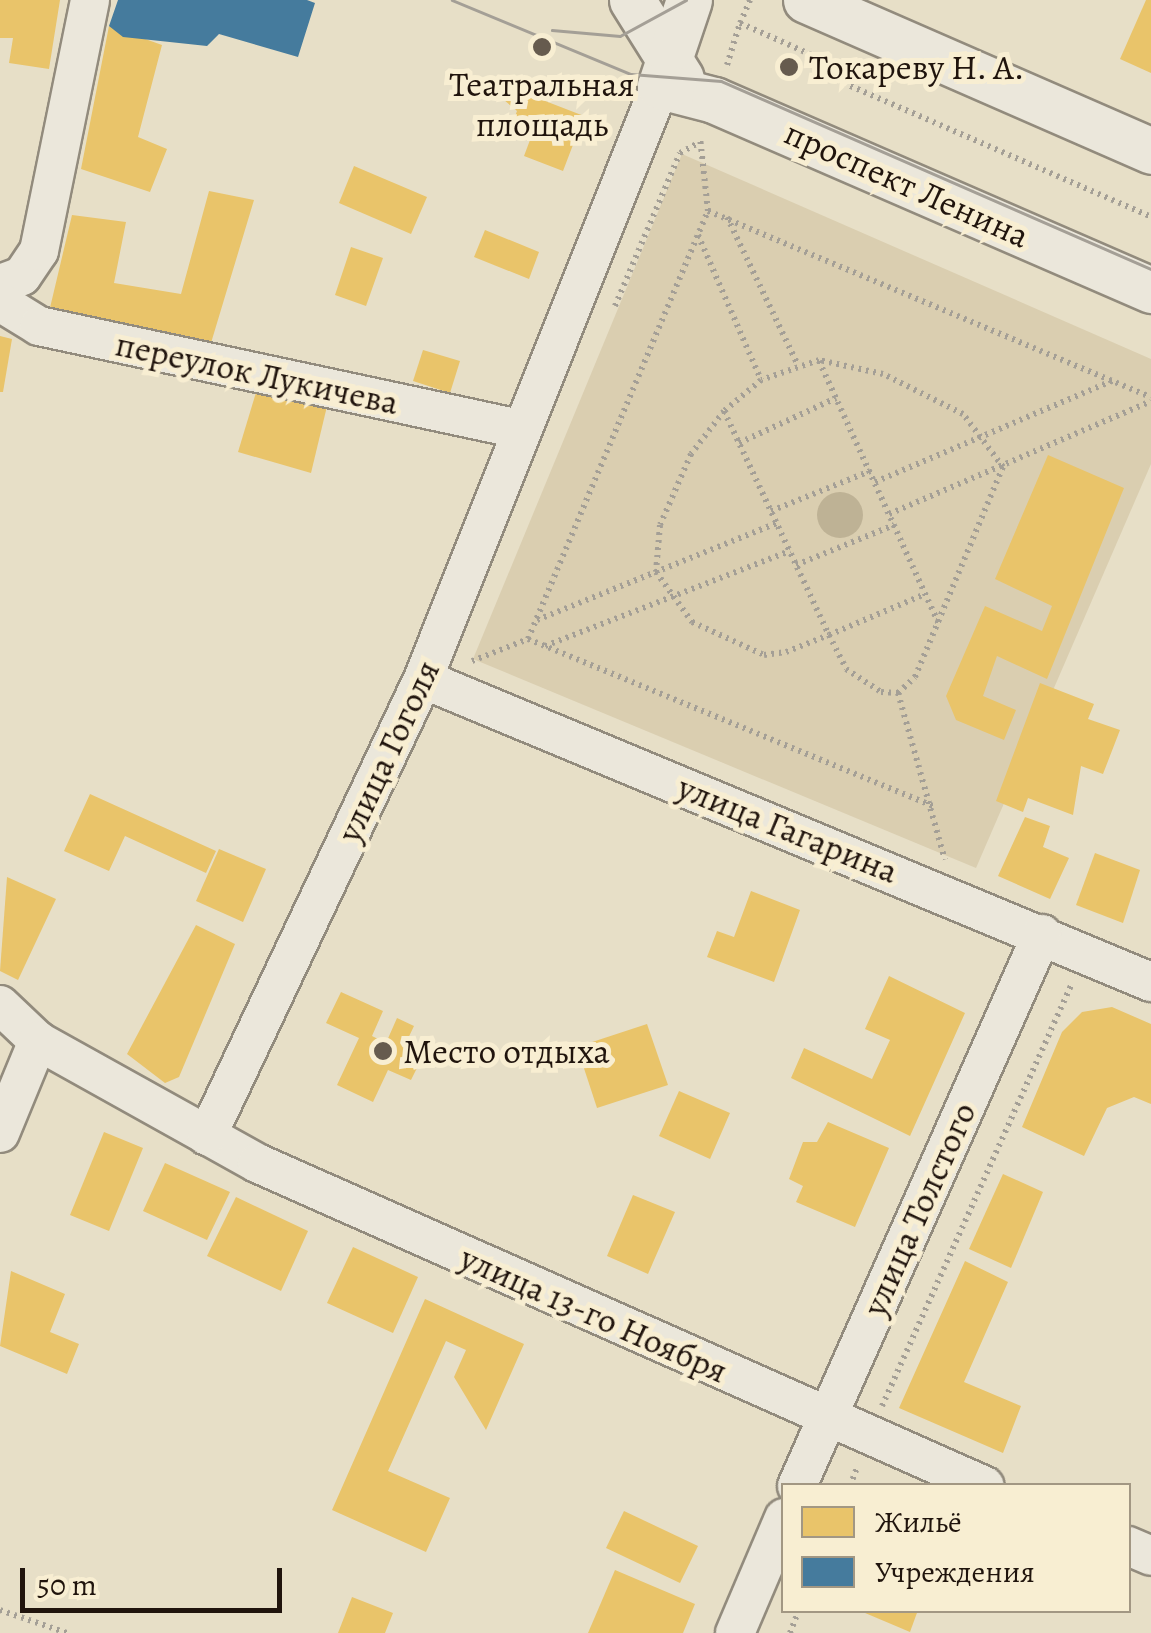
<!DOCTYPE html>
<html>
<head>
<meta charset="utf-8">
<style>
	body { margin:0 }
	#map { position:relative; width:1151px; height:1633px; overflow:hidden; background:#e7dfc7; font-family:Alegreya,serif }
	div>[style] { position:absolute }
	.green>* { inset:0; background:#daceb0 }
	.water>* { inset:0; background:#beb295 }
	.round { border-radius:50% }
	.homes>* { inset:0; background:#e9c46a }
	.public>* { inset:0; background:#457b9d }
	.path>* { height:6px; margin-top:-3px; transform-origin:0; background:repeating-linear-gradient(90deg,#a49f96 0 2.5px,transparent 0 7.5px) }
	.roads { filter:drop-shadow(2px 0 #928b7d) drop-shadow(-2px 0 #928b7d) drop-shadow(0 2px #928b7d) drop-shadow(0 -2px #928b7d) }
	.minor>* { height:38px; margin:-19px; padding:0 19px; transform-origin:19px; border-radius:19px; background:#ebe7db }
	.tertiary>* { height:45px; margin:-22.5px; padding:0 22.5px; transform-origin:22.5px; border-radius:22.5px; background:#ebe7db }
	.tram>* { height:2.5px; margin:-1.25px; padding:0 1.25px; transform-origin:1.25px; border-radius:1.25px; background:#a49f96 }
	.dots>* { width:28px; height:28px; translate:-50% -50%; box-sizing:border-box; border:5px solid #f8eed2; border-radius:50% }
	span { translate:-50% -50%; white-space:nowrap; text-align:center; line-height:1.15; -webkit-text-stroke:10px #f8eed2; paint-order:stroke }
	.poi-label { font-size:35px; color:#20140d }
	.left { translate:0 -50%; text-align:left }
	.street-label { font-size:35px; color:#20140d }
	.legend { position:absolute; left:781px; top:1483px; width:350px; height:130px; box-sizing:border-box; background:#f8eed2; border:2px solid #a29783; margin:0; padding:12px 18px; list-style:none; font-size:30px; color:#20140d }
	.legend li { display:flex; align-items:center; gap:20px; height:50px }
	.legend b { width:50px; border:2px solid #a29783 }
	.scale { position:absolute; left:20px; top:1568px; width:262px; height:45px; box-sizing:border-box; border:5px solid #20140d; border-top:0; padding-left:12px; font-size:30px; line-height:35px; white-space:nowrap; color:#20140d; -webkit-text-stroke:8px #f8eed2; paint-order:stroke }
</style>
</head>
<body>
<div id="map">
	<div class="green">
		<i style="clip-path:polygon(682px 154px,1151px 359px,1151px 464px,976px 868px,473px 659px)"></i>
	</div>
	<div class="water">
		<i class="round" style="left:817px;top:492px;width:46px;height:46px"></i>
	</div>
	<div class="homes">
		<i style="clip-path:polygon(0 0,60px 0,49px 69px,9px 63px,13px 38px,0 38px)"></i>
		<i style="clip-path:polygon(1146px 0,1151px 0,1151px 73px,1120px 59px)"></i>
		<i style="clip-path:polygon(109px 26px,162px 45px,138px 137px,167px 149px,150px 192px,81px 169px)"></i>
		<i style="clip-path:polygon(509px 87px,584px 116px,563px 171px,524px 156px,530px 140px,509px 132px,517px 111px,504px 100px)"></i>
		<i style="clip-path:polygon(354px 166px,427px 197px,411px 234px,339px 203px)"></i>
		<i style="clip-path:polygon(209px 191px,254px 200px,211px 343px,49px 312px,72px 215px,126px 222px,114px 283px,181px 294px)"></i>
		<i style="clip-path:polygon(485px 230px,539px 252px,529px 279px,474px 257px)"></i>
		<i style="clip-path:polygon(351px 247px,383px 258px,366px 306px,335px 295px)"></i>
		<i style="clip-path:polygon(0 336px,12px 339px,3px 392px,0 392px)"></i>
		<i style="clip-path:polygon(423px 350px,460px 361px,450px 393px,413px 381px)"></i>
		<i style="clip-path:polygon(258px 386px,328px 402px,311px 473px,238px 452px)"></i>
		<i style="clip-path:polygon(1048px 455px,1124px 488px,1047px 679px,997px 656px,983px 696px,1016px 710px,1004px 740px,956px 720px,946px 696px,985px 606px,1042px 631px,1052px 606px,995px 579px)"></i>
		<i style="clip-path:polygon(1040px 683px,1094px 704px,1088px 719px,1120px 730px,1103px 774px,1081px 766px,1073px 815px,1028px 798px,1023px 812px,996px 801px)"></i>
		<i style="clip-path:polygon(90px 794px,216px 851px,206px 873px,125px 836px,109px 871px,64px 851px)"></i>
		<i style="clip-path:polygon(1025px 817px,1050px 826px,1043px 847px,1069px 858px,1050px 899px,998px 876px)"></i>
		<i style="clip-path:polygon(219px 849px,266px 869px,243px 922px,196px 901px)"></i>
		<i style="clip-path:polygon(1095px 853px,1140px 870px,1123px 923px,1076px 905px)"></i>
		<i style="clip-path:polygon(7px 877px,56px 899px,18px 980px,0 971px)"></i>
		<i style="clip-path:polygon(751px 891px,800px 910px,774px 982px,707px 957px,717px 931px,734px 937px)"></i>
		<i style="clip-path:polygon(196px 925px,235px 944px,179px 1077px,165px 1083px,127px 1054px)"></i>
		<i style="clip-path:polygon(889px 976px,965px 1013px,910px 1136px,791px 1078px,804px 1048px,872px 1079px,890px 1040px,865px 1029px)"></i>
		<i style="clip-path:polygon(341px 992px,383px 1011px,372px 1036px,386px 1043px,397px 1018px,414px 1026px,404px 1047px,423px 1056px,411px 1080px,388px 1070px,373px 1102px,337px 1085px,359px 1038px,326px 1023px)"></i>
		<i style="clip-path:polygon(1112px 1007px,1151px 1024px,1151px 1104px,1134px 1097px,1107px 1108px,1084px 1156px,1022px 1127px,1062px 1032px,1082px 1012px)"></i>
		<i style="clip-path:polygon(647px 1024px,668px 1085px,597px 1108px,577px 1047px)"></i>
		<i style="clip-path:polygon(679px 1091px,730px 1113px,710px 1159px,659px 1136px)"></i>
		<i style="clip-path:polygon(828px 1122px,889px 1148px,855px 1227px,796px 1202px,803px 1186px,789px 1179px,803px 1142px,817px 1142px)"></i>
		<i style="clip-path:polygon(104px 1132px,143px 1148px,109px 1231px,70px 1215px)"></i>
		<i style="clip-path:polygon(165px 1163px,230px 1192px,207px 1240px,143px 1211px)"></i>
		<i style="clip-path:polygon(1003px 1174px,1043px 1192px,1011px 1268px,969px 1249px)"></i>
		<i style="clip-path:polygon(633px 1195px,675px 1212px,648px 1274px,607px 1256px)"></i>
		<i style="clip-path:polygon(236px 1197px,308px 1231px,281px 1291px,207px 1256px)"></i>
		<i style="clip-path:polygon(353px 1247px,418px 1277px,393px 1333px,327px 1303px)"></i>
		<i style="clip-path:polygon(965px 1261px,1008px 1282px,964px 1382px,1021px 1406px,1003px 1453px,899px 1408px)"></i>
		<i style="clip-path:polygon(11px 1271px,65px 1294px,50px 1332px,79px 1344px,67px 1374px,0 1346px)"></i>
		<i style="clip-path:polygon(425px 1299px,524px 1344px,486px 1430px,454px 1377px,466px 1350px,446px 1341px,388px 1471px,450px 1498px,426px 1552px,332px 1510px)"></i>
		<i style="clip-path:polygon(624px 1511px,698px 1546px,680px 1583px,606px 1548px)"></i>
		<i style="clip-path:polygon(615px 1570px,695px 1604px,683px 1633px,588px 1633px)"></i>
		<i style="clip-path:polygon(352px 1597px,393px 1613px,385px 1633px,338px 1633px)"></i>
		<i style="clip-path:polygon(858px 1610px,918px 1610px,910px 1632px)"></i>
	</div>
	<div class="public">
		<i style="clip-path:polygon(118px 0,307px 0,315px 3px,298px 57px,219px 34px,207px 46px,123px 37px,109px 26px)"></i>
	</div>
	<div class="path">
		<i style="left:750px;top:0;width:25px;rotate:113deg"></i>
		<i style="left:740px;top:23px;width:89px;rotate:24deg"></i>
		<i style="left:821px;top:59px;width:13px;rotate:113deg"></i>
		<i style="left:816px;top:71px;width:365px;rotate:23.5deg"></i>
		<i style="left:727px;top:65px;width:44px;rotate:-72.8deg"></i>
		<i style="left:708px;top:211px;width:480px;rotate:22.8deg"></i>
		<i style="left:727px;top:217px;width:162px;rotate:64.4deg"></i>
		<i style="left:698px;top:235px;width:158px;rotate:66.5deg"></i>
		<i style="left:615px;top:306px;width:166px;rotate:-67deg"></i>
		<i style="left:680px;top:153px;width:21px;rotate:-29deg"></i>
		<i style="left:819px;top:361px;width:291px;rotate:65.5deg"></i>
		<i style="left:724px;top:411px;width:247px;rotate:64.9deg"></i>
		<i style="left:829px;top:635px;width:38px;rotate:63deg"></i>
		<i style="left:846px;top:669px;width:42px;rotate:33.3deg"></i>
		<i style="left:881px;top:692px;width:17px;rotate:3deg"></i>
		<i style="left:898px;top:693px;width:23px;rotate:-43deg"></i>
		<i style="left:915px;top:677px;width:228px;rotate:-67.3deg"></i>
		<i style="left:1003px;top:467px;width:66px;rotate:-127deg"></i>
		<i style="left:963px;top:414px;width:89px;rotate:-153.4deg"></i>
		<i style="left:883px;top:374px;width:66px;rotate:-167.7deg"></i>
		<i style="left:819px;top:360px;width:61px;rotate:161deg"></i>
		<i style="left:761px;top:380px;width:48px;rotate:140deg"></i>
		<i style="left:724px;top:411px;width:54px;rotate:127.5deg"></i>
		<i style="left:691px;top:454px;width:77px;rotate:113.6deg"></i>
		<i style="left:660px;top:525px;width:47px;rotate:94.9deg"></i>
		<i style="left:656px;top:572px;width:62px;rotate:54.2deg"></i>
		<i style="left:692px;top:622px;width:79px;rotate:24.6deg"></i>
		<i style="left:764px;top:655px;width:22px;rotate:-8deg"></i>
		<i style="left:786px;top:652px;width:46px;rotate:-21.6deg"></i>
		<i style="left:829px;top:635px;width:104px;rotate:-23.1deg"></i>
		<i style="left:739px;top:443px;width:107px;rotate:-24.9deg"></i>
		<i style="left:875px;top:482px;width:258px;rotate:-23.1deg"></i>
		<i style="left:771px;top:511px;width:107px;rotate:-22deg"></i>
		<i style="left:889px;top:514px;width:285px;rotate:-23.3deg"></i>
		<i style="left:796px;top:565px;width:106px;rotate:-22.2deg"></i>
		<i style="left:537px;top:620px;width:259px;rotate:-22deg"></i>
		<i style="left:528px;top:639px;width:464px;rotate:-67.2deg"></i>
		<i style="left:708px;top:211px;width:74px;rotate:-96.2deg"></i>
		<i style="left:545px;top:646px;width:263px;rotate:-21.2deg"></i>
		<i style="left:472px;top:661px;width:60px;rotate:-21.4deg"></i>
		<i style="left:528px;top:639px;width:438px;rotate:22.4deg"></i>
		<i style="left:898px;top:693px;width:173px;rotate:74.3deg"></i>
		<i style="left:882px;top:1406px;width:463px;rotate:-65.8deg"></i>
		<i style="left:850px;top:1486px;width:19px;rotate:-69deg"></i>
		<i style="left:0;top:1610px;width:71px;rotate:18.9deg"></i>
		<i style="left:790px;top:1633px;width:25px;rotate:-69deg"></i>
	</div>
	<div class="roads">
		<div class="minor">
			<i style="left:0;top:284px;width:23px;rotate:-20deg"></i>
			<i style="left:22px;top:276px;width:30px;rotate:-56deg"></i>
			<i style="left:39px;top:251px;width:256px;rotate:-78.5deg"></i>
			<i style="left:0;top:302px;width:46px;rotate:31.6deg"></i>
			<i style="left:39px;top:326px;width:492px;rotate:12.1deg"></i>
			<i style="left:423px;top:679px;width:789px;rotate:22.6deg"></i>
			<i style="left:0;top:1005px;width:52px;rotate:43.5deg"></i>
			<i style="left:0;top:1133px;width:100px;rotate:-67.6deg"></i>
			<i style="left:38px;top:1041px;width:251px;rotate:29.1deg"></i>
			<i style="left:257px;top:1163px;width:796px;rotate:23.93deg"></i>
			<i style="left:207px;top:1136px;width:505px;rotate:-64.7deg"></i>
			<i style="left:423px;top:679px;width:639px;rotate:-68.22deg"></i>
			<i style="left:797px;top:1486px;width:604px;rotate:-66.07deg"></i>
			<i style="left:1128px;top:1546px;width:25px;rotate:23deg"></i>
			<i style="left:735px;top:1633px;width:125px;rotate:-66.9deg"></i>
		</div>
		<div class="tertiary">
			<i style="left:632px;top:0;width:92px;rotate:57.9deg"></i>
			<i style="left:689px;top:0;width:91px;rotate:108.6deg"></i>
			<i style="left:660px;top:86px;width:56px;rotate:14.5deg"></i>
			<i style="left:714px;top:100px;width:477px;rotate:23.5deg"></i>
			<i style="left:806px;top:0;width:377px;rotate:23.6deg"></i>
		</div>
	</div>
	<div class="tram">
		<i style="left:452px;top:0;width:194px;rotate:22.5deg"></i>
		<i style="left:631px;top:74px;width:90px;rotate:4.4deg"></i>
		<i style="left:721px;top:81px;width:469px;rotate:23.6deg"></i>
		<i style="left:552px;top:30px;width:68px;rotate:5deg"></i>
		<i style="left:620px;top:36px;width:75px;rotate:-28.6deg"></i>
	</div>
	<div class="dots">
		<i style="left:542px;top:47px;background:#665b4e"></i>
		<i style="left:789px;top:67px;background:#665b4e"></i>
		<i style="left:383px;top:1051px;background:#665b4e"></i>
	</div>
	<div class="poi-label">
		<span class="left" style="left:809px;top:67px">Токареву Н. А.</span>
		<span style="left:542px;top:104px">Театральная<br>площадь</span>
		<span class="left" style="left:403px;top:1051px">Место отдыха</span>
	</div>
	<div class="street-label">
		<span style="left:907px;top:184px;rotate:24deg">проспект Ленина</span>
		<span style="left:257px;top:373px;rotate:12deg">переулок Лукичева</span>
		<span style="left:388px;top:751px;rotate:-65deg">улица Гоголя</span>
		<span style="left:788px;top:829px;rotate:22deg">улица Гагарина</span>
		<span style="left:919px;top:1209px;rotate:-66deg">улица Толстого</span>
		<span style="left:594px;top:1314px;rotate:24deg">улица 13-го Ноября</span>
	</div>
	<ul class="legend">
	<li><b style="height:28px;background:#e9c46a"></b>Жильё</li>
	<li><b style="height:28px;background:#457b9d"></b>Учреждения</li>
	</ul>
	<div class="scale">50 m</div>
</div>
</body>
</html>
